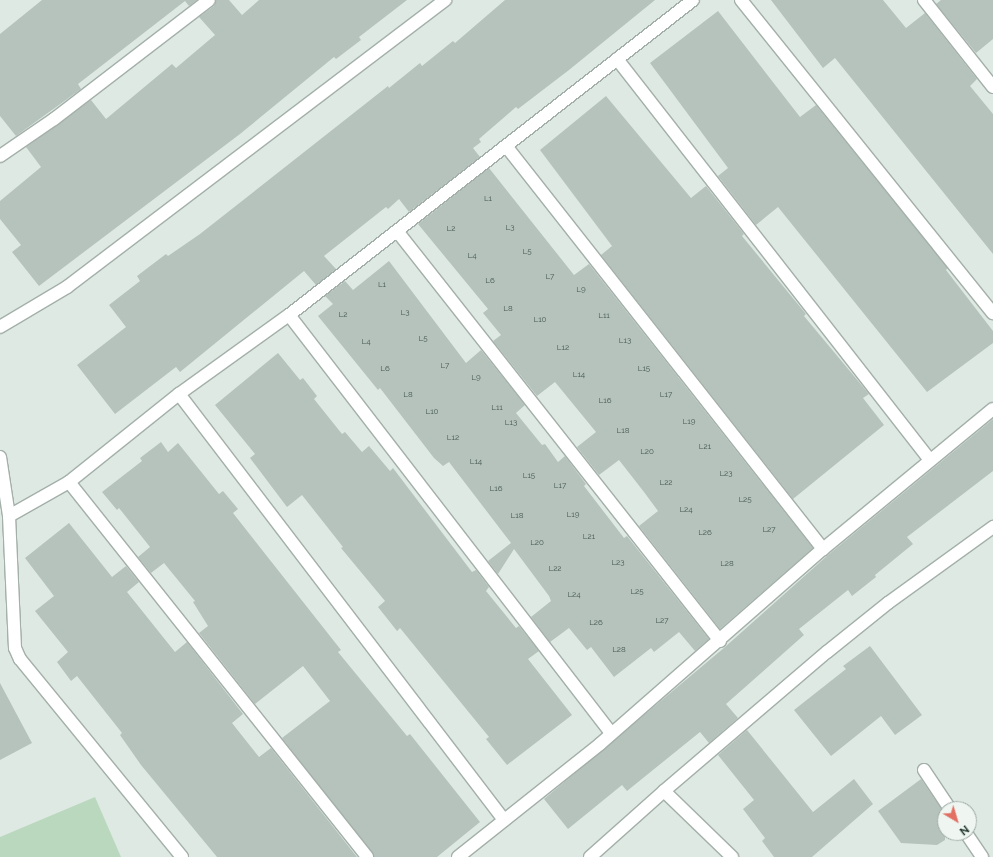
<!DOCTYPE html>
<html>
<head>
<meta charset="utf-8">
<style>
	body { margin:0 }
	#map { position:relative; width:993px; height:857px; overflow:hidden; background:#dfe9e3; font-family:Raleway,sans-serif }
	div>[style] { position:absolute }
	.green>* { inset:0; background:#bad8be }
	.building>* { inset:0; background:#b5c3bc }
	.roads { filter:drop-shadow(1px 0 #a3b0a9) drop-shadow(-1px 0 #a3b0a9) drop-shadow(0 1px #a3b0a9) drop-shadow(0 -1px #a3b0a9) }
	.minor>* { height:12px; margin:-6px; padding:0 6px; transform-origin:6px; border-radius:6px; background:#fff }
	span { translate:-50% -50%; white-space:nowrap; text-align:center; line-height:1.15; -webkit-text-stroke:3px #eff6f1; paint-order:stroke }
	.number-label { font-size:8px; color:#475a52 }
	.number-label span { -webkit-text-stroke-width:0 }
	.north { position:absolute; left:937px; top:801px; width:40px; height:40px; box-sizing:border-box; background:#eff6f1; border:1px solid #9daaa3; border-radius:50%; rotate:142deg; font-size:11px; font-weight:700; line-height:16px; text-align:center; color:#22372e }
	.north::after { content:''; display:block; margin:auto; width:14px; height:18px; background:#e36f62; clip-path:polygon(50% 0,100% 100%,50% 72%,0 100%) }
</style>
</head>
<body>
<div id="map">
	<div class="green">
		<i style="clip-path:polygon(95px 797px,121px 857px,0 857px,0 837px)"></i>
	</div>
	<div class="building">
		<i style="clip-path:polygon(42px 0,197px 0,189px 6px,185px 1px,78px 84px,81px 89px,16px 136px,0 116px,0 34px)"></i>
		<i style="clip-path:polygon(216px 0,229px 0,242px 15px,259px 0,407px 0,359px 37px,361px 40px,336px 59px,334px 57px,240px 134px,39px 286px,12px 252px,21px 245px,0 219px,0 201px,41px 167px,26px 147px,91px 100px,106px 119px,172px 64px,176px 68px,215px 35px,199px 17px,214px 6px)"></i>
		<i style="clip-path:polygon(505px 0,655px 0,569px 70px,518px 109px,516px 107px,479px 139px,481px 142px,473px 148px,480px 157px,409px 212px,399px 199px,388px 209px,386px 207px,324px 256px,336px 269px,316px 285px,304px 271px,180px 372px,176px 367px,115px 414px,77px 365px,126px 327px,109px 305px,140px 281px,137px 276px,166px 254px,168px 256px,200px 234px,388px 86px,389px 88px,420px 63px,422px 66px,453px 41px,455px 43px)"></i>
		<i style="clip-path:polygon(771px 0,883px 0,906px 28px,925px 13px,977px 79px,970px 86px,993px 114px,993px 254px,835px 58px,823px 68px)"></i>
		<i style="clip-path:polygon(941px 0,993px 0,993px 39px,976px 53px,936px 4px)"></i>
		<i style="clip-path:polygon(718px 11px,800px 117px,816px 105px,948px 268px,946px 270px,993px 331px,993px 343px,927px 392px,778px 207px,756px 225px,718px 176px,728px 168px,650px 63px)"></i>
		<i style="clip-path:polygon(606px 96px,691px 198px,706px 186px,744px 234px,742px 236px,806px 314px,804px 316px,869px 394px,863px 398px,884px 425px,793px 499px,601px 255px,612px 246px,540px 150px)"></i>
		<i style="clip-path:polygon(489px 168px,574px 275px,589px 264px,813px 548px,720px 629px,639px 526px,658px 511px,644px 492px,619px 460px,599px 475px,577px 447px,596px 432px,555px 382px,537px 396px,493px 341px,501px 335px,483px 313px,488px 309px,418px 224px)"></i>
		<i style="clip-path:polygon(389px 261px,466px 363px,481px 350px,525px 405px,516px 413px,542px 445px,545px 444px,558px 462px,565px 456px,586px 484px,584px 486px,624px 538px,627px 536px,709px 639px,695px 651px,679px 632px,654px 652px,651px 648px,614px 677px,591px 647px,587px 650px,569px 628px,550px 642px,531px 617px,551px 601px,549px 596px,514px 549px,498px 574px,488px 561px,511px 543px,449px 462px,443px 466px,434px 458px,380px 388px,378px 390px,318px 316px,333px 304px,325px 296px,345px 281px,353px 290px)"></i>
		<i style="clip-path:polygon(278px 353px,300px 380px,303px 378px,317px 396px,314px 399px,342px 434px,345px 432px,362px 452px,369px 446px,390px 471px,393px 468px,472px 572px,476px 570px,489px 587px,486px 591px,516px 628px,519px 626px,539px 651px,528px 659px,572px 715px,507px 765px,486px 739px,489px 737px,400px 628px,397px 631px,378px 607px,385px 601px,341px 548px,343px 547px,302px 495px,287px 507px,250px 458px,255px 454px,215px 405px)"></i>
		<i style="clip-path:polygon(993px 419px,993px 471px,907px 537px,913px 544px,875px 575px,876px 577px,852px 596px,848px 590px,799px 629px,804px 635px,726px 704px,738px 718px,709px 743px,700px 732px,627px 791px,622px 785px,568px 829px,544px 799px,725px 647px,828px 555px)"></i>
		<i style="clip-path:polygon(161px 442px,168px 452px,178px 443px,219px 494px,223px 491px,238px 509px,233px 513px,341px 650px,338px 652px,407px 736px,410px 734px,480px 822px,437px 857px,374px 857px,282px 738px,330px 701px,303px 666px,255px 704px,199px 633px,208px 626px,193px 602px,195px 601px,164px 563px,151px 573px,138px 557px,150px 547px,119px 508px,117px 510px,102px 492px,142px 461px,140px 458px)"></i>
		<i style="clip-path:polygon(69px 523px,112px 577px,126px 566px,139px 582px,127px 592px,175px 652px,187px 642px,243px 714px,232px 723px,259px 757px,271px 748px,357px 857px,217px 857px,141px 765px,120px 735px,122px 733px,77px 676px,71px 681px,57px 662px,68px 652px,35px 611px,54px 596px,25px 558px)"></i>
		<i style="clip-path:polygon(870px 646px,922px 715px,895px 735px,881px 716px,831px 756px,794px 710px,846px 669px,843px 666px)"></i>
		<i style="clip-path:polygon(0 683px,32px 743px,0 760px)"></i>
		<i style="clip-path:polygon(747px 730px,813px 812px,854px 779px,873px 804px,812px 857px,774px 857px,762px 841px,765px 838px,743px 809px,754px 800px,718px 755px)"></i>
		<i style="clip-path:polygon(921px 779px,945px 814px,945px 840px,937px 845px,901px 843px,878px 811px)"></i>
	</div>
	<div class="roads">
		<div class="minor">
			<i style="left:741px;top:0;width:402px;rotate:51.2deg"></i>
			<i style="left:924px;top:0;width:111px;rotate:51.6deg"></i>
			<i style="left:617px;top:59px;width:509px;rotate:52.03deg"></i>
			<i style="left:506px;top:146px;width:513px;rotate:51.81deg"></i>
			<i style="left:0;top:156px;width:65px;rotate:-34.4deg"></i>
			<i style="left:54px;top:119px;width:195px;rotate:-37.5deg"></i>
			<i style="left:397px;top:231px;width:522px;rotate:51.77deg"></i>
			<i style="left:289px;top:315px;width:528px;rotate:52.39deg"></i>
			<i style="left:0;top:327px;width:78px;rotate:-30.8deg"></i>
			<i style="left:67px;top:287px;width:475px;rotate:-37.2deg"></i>
			<i style="left:179px;top:394px;width:536px;rotate:52.66deg"></i>
			<i style="left:0;top:457px;width:60px;rotate:81.3deg"></i>
			<i style="left:9px;top:516px;width:132px;rotate:87.4deg"></i>
			<i style="left:15px;top:648px;width:12px;rotate:66deg"></i>
			<i style="left:20px;top:659px;width:256px;rotate:50.7deg"></i>
			<i style="left:69px;top:482px;width:479px;rotate:51.5deg"></i>
			<i style="left:9px;top:516px;width:69px;rotate:-29.5deg"></i>
			<i style="left:69px;top:482px;width:141px;rotate:-38.7deg"></i>
			<i style="left:179px;top:394px;width:135px;rotate:-35.7deg"></i>
			<i style="left:289px;top:315px;width:512px;rotate:-37.94deg"></i>
			<i style="left:924px;top:770px;width:47px;rotate:56.3deg"></i>
			<i style="left:664px;top:791px;width:95px;rotate:44.1deg"></i>
			<i style="left:966px;top:833px;width:29px;rotate:56deg"></i>
			<i style="left:458px;top:857px;width:181px;rotate:-38.5deg"></i>
			<i style="left:600px;top:744px;width:296px;rotate:-41.2deg"></i>
			<i style="left:823px;top:549px;width:220px;rotate:-39.5deg"></i>
			<i style="left:590px;top:857px;width:99px;rotate:-41.7deg"></i>
			<i style="left:664px;top:791px;width:214px;rotate:-40.5deg"></i>
			<i style="left:827px;top:652px;width:78px;rotate:-38.8deg"></i>
			<i style="left:888px;top:603px;width:130px;rotate:-35.9deg"></i>
		</div>
	</div>
	<div class="number-label">
		<span style="left:488px;top:199px">L1</span>
		<span style="left:510px;top:228px">L3</span>
		<span style="left:451px;top:229px">L2</span>
		<span style="left:527px;top:252px">L5</span>
		<span style="left:472px;top:256px">L4</span>
		<span style="left:550px;top:277px">L7</span>
		<span style="left:490px;top:281px">L6</span>
		<span style="left:382px;top:285px">L1</span>
		<span style="left:581px;top:290px">L9</span>
		<span style="left:508px;top:309px">L8</span>
		<span style="left:405px;top:313px">L3</span>
		<span style="left:343px;top:315px">L2</span>
		<span style="left:604px;top:316px">L11</span>
		<span style="left:540px;top:320px">L10</span>
		<span style="left:423px;top:339px">L5</span>
		<span style="left:625px;top:341px">L13</span>
		<span style="left:366px;top:342px">L4</span>
		<span style="left:563px;top:348px">L12</span>
		<span style="left:445px;top:366px">L7</span>
		<span style="left:385px;top:369px">L6</span>
		<span style="left:644px;top:369px">L15</span>
		<span style="left:579px;top:375px">L14</span>
		<span style="left:476px;top:378px">L9</span>
		<span style="left:408px;top:395px">L8</span>
		<span style="left:666px;top:395px">L17</span>
		<span style="left:605px;top:401px">L16</span>
		<span style="left:497px;top:408px">L11</span>
		<span style="left:432px;top:412px">L10</span>
		<span style="left:689px;top:422px">L19</span>
		<span style="left:511px;top:423px">L13</span>
		<span style="left:623px;top:431px">L18</span>
		<span style="left:453px;top:438px">L12</span>
		<span style="left:705px;top:447px">L21</span>
		<span style="left:647px;top:452px">L20</span>
		<span style="left:476px;top:462px">L14</span>
		<span style="left:726px;top:474px">L23</span>
		<span style="left:529px;top:476px">L15</span>
		<span style="left:666px;top:483px">L22</span>
		<span style="left:560px;top:486px">L17</span>
		<span style="left:496px;top:489px">L16</span>
		<span style="left:745px;top:500px">L25</span>
		<span style="left:686px;top:510px">L24</span>
		<span style="left:573px;top:515px">L19</span>
		<span style="left:517px;top:516px">L18</span>
		<span style="left:769px;top:530px">L27</span>
		<span style="left:705px;top:533px">L26</span>
		<span style="left:589px;top:537px">L21</span>
		<span style="left:537px;top:543px">L20</span>
		<span style="left:618px;top:563px">L23</span>
		<span style="left:727px;top:564px">L28</span>
		<span style="left:555px;top:569px">L22</span>
		<span style="left:637px;top:592px">L25</span>
		<span style="left:574px;top:595px">L24</span>
		<span style="left:662px;top:621px">L27</span>
		<span style="left:596px;top:623px">L26</span>
		<span style="left:619px;top:650px">L28</span>
	</div>
	<div class="north">N</div>
</div>
</body>
</html>
